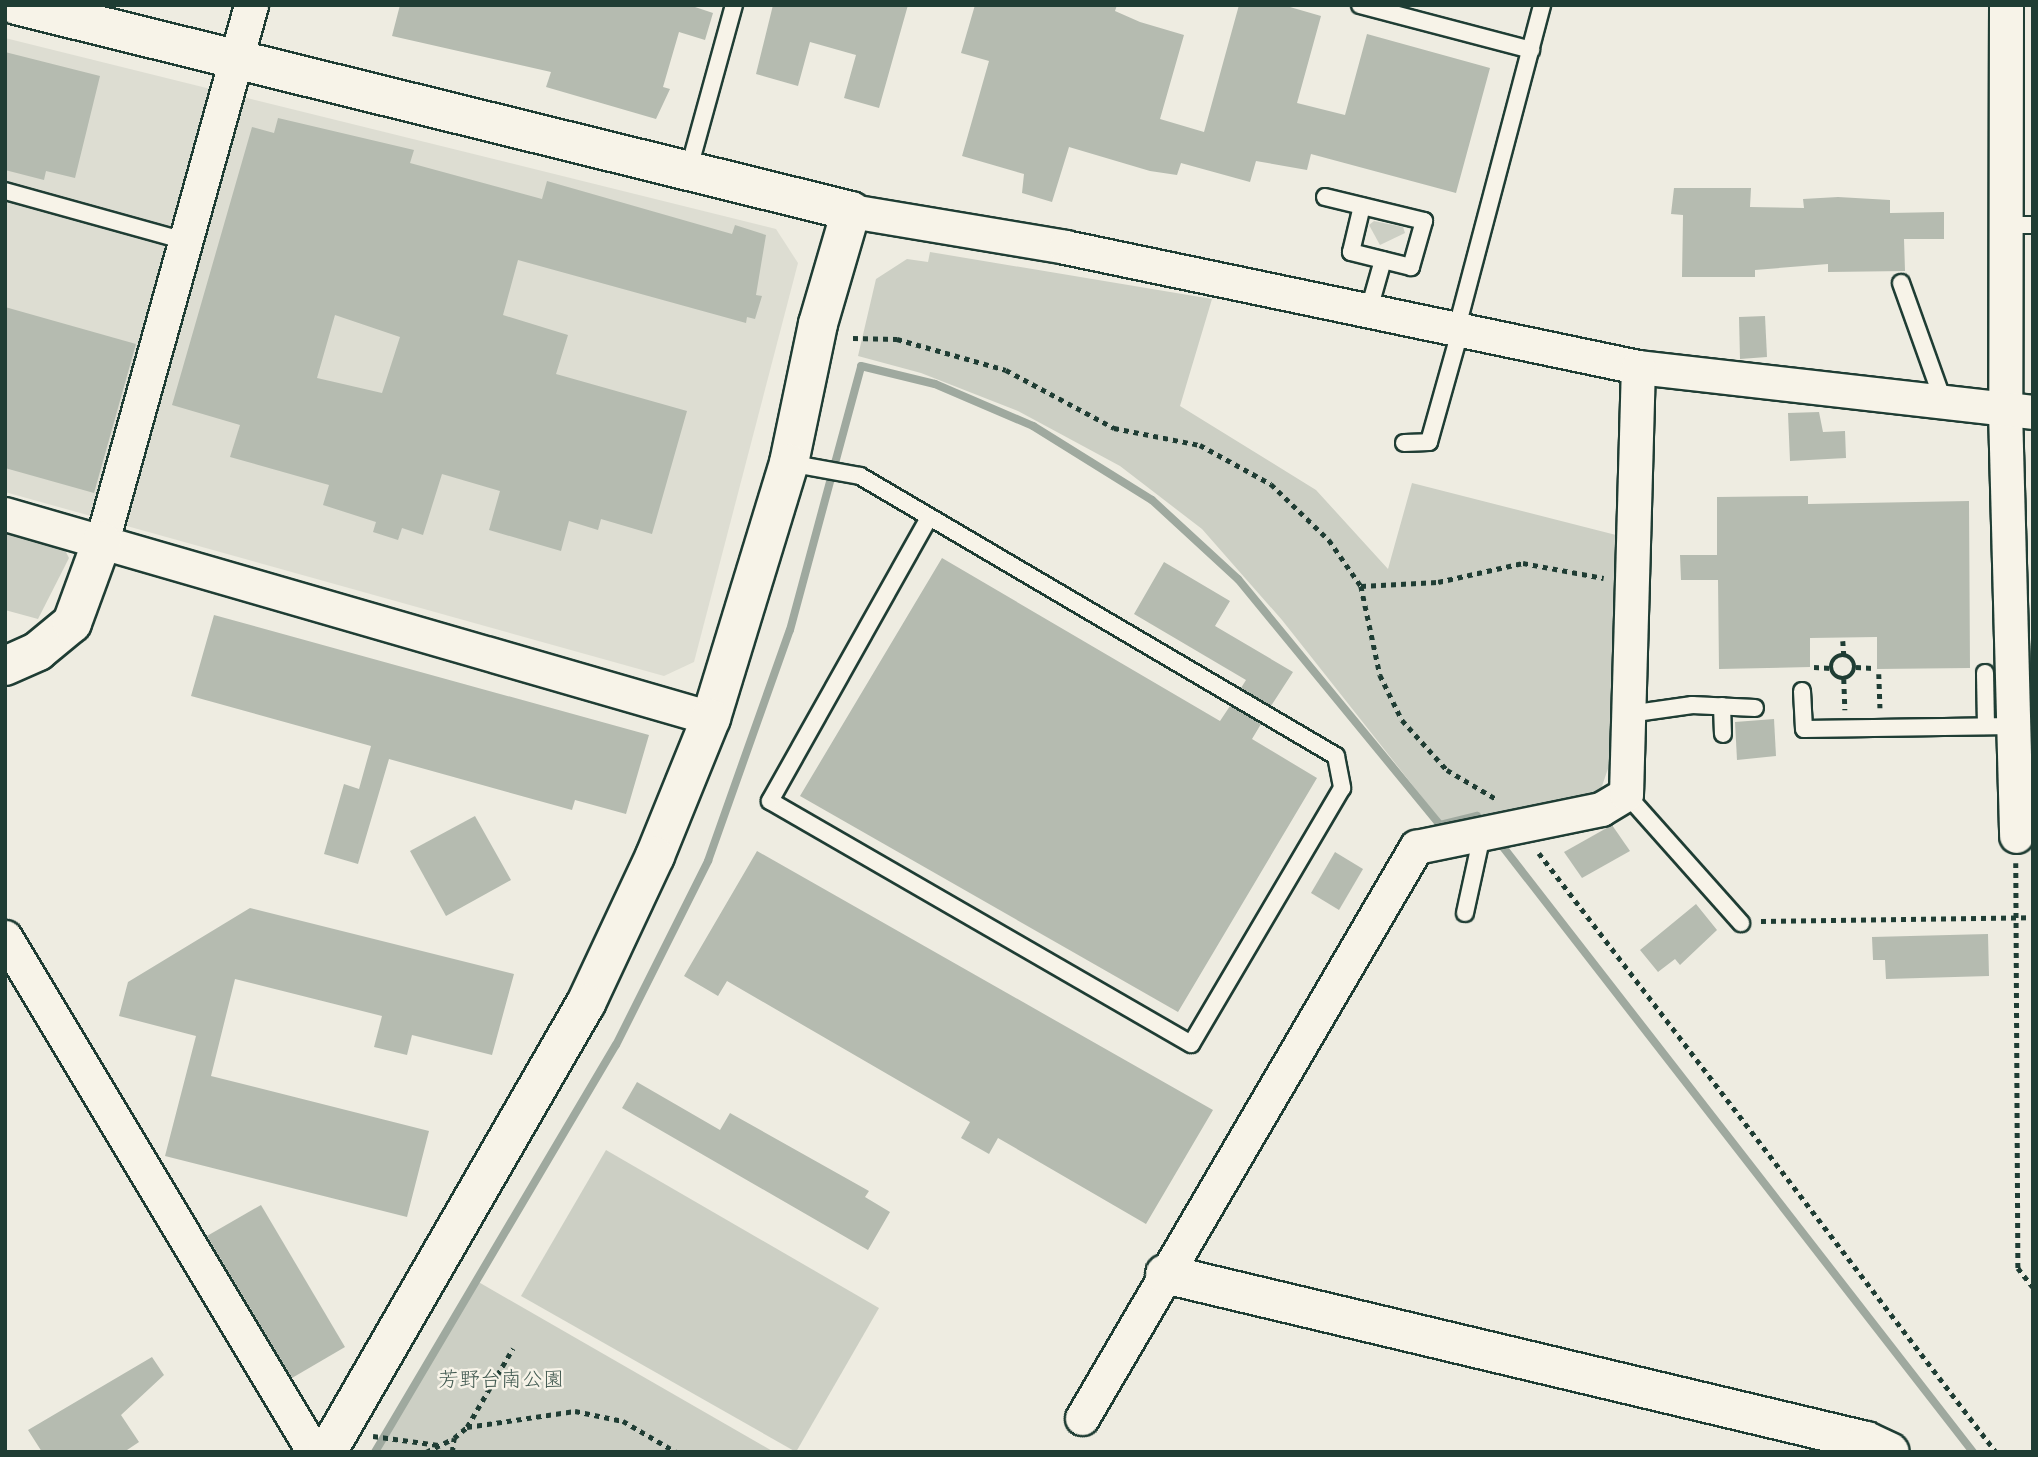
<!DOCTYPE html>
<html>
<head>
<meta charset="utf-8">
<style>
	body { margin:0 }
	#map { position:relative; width:2038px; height:1457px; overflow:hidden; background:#eeece1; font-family:"Patrick Hand","Klee One",sans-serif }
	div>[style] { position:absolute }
	.built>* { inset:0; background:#ddddd2 }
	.green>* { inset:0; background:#cccfc4 }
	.stream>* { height:8px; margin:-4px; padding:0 4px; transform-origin:4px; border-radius:4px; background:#9fa99f }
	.building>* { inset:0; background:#b5bbb0 }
	.path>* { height:4.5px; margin-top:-2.25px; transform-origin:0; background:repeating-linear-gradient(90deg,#1f3d34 0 5px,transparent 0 10px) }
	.path>.ring { margin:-2.25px; padding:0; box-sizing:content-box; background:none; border:4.5px solid #1f3d34; border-radius:50% }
	.roads { filter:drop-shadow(2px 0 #1f3d34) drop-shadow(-2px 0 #1f3d34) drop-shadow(0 2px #1f3d34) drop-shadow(0 -2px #1f3d34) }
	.lane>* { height:16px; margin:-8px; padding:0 8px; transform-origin:8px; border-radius:8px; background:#f7f3e8 }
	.street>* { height:33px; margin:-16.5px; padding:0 16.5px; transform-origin:16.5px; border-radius:16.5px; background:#f7f3e8 }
	.secondary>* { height:38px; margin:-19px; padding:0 19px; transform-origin:19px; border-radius:19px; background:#f7f3e8 }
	span { translate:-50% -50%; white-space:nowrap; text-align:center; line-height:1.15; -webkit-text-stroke:5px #f7f3e8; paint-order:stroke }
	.park-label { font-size:21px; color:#425a51 }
	.frame { position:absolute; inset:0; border:7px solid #1f3d34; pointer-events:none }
</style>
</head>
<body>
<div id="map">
	<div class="built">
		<i style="clip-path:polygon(5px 38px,776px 229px,798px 263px,694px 662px,664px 676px,5px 492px)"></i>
	</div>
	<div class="green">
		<i style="clip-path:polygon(1374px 221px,1403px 227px,1405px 233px,1380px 245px,1369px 225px)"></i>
		<i style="clip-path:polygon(930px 252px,1212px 299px,1180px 406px,1316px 490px,1388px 569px,1412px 483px,1616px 535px,1613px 754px,1600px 792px,1448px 830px,1282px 620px,1202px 529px,1120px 466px,1018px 411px,921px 373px,858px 356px,876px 279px,907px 259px,928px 262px)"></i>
		<i style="clip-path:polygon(5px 533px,65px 550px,69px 558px,38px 619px,5px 610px)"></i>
		<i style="clip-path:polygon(606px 1150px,879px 1308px,796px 1452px,521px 1296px)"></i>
		<i style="clip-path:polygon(475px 1280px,774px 1452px,373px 1452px)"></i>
	</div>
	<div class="stream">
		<i style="left:1496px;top:838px;width:778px;rotate:52.16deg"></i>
		<i style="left:375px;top:1452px;width:473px;rotate:-59.4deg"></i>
		<i style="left:616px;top:1045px;width:206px;rotate:-63.4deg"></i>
		<i style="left:708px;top:861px;width:245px;rotate:-70.5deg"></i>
		<i style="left:790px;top:630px;width:273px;rotate:-74.9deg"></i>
		<i style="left:861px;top:366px;width:76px;rotate:13.7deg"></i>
		<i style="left:935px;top:384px;width:107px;rotate:23.2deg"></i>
		<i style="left:1033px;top:426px;width:140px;rotate:31.9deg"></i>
		<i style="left:1152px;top:500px;width:117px;rotate:42.6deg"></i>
		<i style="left:1238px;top:579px;width:318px;rotate:50.6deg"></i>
		<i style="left:1440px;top:825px;width:38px;rotate:-14deg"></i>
		<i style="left:1477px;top:816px;width:13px;rotate:51deg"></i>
	</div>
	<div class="building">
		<i style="clip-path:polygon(400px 5px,689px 5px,713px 13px,705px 40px,679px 32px,663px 87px,670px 89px,656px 119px,546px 87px,551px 72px,392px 36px)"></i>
		<i style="clip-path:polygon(773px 5px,908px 5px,879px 108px,844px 98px,856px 55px,810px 42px,798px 86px,756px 74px)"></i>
		<i style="clip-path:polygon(975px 5px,1117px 5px,1115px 11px,1140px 22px,1184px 35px,1160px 119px,1204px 132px,1239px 5px,1283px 5px,1321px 16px,1297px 103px,1345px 115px,1367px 34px,1490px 68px,1456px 193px,1311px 154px,1307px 170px,1256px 161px,1250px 182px,1181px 163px,1177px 175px,1150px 171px,1069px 147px,1052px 202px,1022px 193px,1024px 174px,962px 156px,989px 61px,961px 53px)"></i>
		<i style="clip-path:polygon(5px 52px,100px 76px,75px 178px,46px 171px,44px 180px,5px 170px)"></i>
		<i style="clip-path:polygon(evenodd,278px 118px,414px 150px,410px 163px,542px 199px,547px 181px,732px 234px,735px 225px,766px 235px,756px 295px,762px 296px,755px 319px,747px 317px,746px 323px,518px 260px,503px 315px,568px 335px,556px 374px,687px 411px,652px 534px,601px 519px,598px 530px,569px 521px,561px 551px,489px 530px,500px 491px,442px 474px,423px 535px,402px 528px,398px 540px,373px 532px,376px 522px,323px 505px,329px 485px,230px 457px,240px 425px,172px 405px,252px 127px,274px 133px,278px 118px,335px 315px,400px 337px,382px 393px,317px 378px,335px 315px)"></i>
		<i style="clip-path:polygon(1674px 188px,1751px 188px,1750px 207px,1804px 208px,1803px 199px,1838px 197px,1890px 200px,1890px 213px,1944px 212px,1944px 239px,1904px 239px,1905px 271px,1828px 272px,1828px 264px,1755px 270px,1755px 277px,1682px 277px,1683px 215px,1671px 214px)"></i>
		<i style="clip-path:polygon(5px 307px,136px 344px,94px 493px,5px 468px)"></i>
		<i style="clip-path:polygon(1765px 316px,1767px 357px,1740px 359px,1739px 317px)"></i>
		<i style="clip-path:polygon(1819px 412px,1823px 432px,1845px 431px,1846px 458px,1790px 461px,1788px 413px)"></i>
		<i style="clip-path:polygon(1808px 496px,1808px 504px,1969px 501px,1970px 668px,1877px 669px,1877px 637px,1810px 638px,1810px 667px,1719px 669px,1718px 580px,1681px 580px,1680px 555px,1717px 555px,1717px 497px)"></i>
		<i style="clip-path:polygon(942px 558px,1220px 721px,1230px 706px,1261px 724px,1252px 739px,1317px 778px,1178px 1012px,800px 796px)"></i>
		<i style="clip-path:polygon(1164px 562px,1230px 601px,1215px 626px,1293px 672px,1271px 706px,1241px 688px,1246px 680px,1134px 614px)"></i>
		<i style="clip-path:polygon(214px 615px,649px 735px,626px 814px,575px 800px,572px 810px,389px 759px,358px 864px,324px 854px,344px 784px,359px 789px,371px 746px,191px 696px)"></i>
		<i style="clip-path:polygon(1774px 719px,1776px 756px,1737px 760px,1735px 722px)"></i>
		<i style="clip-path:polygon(475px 816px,511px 880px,446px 916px,410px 851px)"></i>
		<i style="clip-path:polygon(1612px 825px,1630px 851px,1582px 878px,1564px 852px)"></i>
		<i style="clip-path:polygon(757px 851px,1213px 1110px,1146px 1224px,998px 1138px,989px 1154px,961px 1138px,970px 1122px,727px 981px,718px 996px,684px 976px)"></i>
		<i style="clip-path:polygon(1335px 852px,1363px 869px,1339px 910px,1311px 893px)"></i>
		<i style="clip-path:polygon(1696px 904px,1717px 930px,1680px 965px,1675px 959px,1658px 972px,1640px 950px)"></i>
		<i style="clip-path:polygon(250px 908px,514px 974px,492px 1055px,412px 1035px,407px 1055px,374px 1047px,382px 1016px,235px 979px,211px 1076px,429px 1131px,407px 1217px,165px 1156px,196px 1036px,119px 1016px,128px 982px)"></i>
		<i style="clip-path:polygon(1988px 934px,1989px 976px,1886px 979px,1885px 960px,1873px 960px,1872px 937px)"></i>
		<i style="clip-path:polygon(637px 1082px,720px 1130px,730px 1113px,869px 1191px,865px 1197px,890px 1212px,868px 1250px,622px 1108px)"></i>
		<i style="clip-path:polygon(261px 1205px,345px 1347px,292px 1378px,207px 1236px)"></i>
		<i style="clip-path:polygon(152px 1357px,164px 1375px,121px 1415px,139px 1442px,124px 1452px,42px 1452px,28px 1430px)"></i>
	</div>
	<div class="path">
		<i style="left:853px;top:338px;width:44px;rotate:1.3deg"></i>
		<i style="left:897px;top:339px;width:113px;rotate:15.9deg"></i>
		<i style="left:1006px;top:370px;width:123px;rotate:28.2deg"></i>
		<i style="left:1114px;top:428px;width:88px;rotate:11.2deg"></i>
		<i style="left:1200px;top:445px;width:81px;rotate:28.8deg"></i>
		<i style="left:1271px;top:484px;width:81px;rotate:44deg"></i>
		<i style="left:1329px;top:540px;width:56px;rotate:55.2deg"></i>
		<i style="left:1361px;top:586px;width:91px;rotate:77.9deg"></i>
		<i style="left:1380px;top:675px;width:50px;rotate:63.9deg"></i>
		<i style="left:1402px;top:720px;width:67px;rotate:48deg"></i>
		<i style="left:1447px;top:770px;width:59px;rotate:30.5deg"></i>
		<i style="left:1361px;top:586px;width:77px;rotate:-3deg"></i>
		<i style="left:1438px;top:582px;width:87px;rotate:-12.6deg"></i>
		<i style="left:1523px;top:563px;width:82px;rotate:10.5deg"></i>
		<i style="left:1843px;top:641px;width:15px;rotate:86deg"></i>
		<i class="ring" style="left:1831px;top:655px;width:19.5px;height:19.5px"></i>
		<i style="left:1814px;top:667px;width:17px;rotate:3deg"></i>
		<i style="left:1856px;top:667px;width:17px;rotate:3deg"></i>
		<i style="left:1879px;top:674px;width:34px;rotate:88deg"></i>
		<i style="left:1844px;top:679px;width:31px;rotate:88deg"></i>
		<i style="left:1539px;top:853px;width:753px;rotate:52.66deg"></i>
		<i style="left:2016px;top:863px;width:405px;rotate:89.7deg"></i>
		<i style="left:2018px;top:1268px;width:24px;rotate:52deg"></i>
		<i style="left:1761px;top:921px;width:272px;rotate:-0.8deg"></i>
		<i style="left:467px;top:1427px;width:109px;rotate:-8.4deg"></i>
		<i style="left:575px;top:1411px;width:49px;rotate:11.8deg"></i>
		<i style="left:623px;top:1421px;width:61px;rotate:30.3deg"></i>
		<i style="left:373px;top:1436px;width:66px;rotate:7.9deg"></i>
		<i style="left:426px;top:1452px;width:30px;rotate:-26deg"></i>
		<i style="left:452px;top:1452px;width:14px;rotate:-82deg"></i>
		<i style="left:454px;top:1438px;width:17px;rotate:-40deg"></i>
		<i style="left:467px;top:1427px;width:91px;rotate:-59.8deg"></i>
	</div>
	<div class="roads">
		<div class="lane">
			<i style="left:1360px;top:5px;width:177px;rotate:14.7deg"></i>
			<i style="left:688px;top:172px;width:173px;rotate:-74.6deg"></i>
			<i style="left:5px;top:191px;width:187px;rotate:15.5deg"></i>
			<i style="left:1325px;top:197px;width:102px;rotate:13.6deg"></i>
			<i style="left:1424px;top:221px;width:48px;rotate:105.8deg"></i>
			<i style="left:1411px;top:267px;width:62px;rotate:-166deg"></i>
			<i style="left:1351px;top:252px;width:47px;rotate:-76.6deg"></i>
			<i style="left:2008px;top:225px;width:25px"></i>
			<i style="left:1901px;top:283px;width:127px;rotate:70.3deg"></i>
			<i style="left:1368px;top:313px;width:55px;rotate:-74.2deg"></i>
			<i style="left:1456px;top:331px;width:337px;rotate:-75.2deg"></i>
			<i style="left:1404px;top:443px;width:25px;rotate:-2deg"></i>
			<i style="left:1429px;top:442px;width:114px;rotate:-74.3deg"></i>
			<i style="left:789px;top:463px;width:72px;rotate:10.4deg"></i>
			<i style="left:860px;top:476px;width:552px;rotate:30.47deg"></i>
			<i style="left:1336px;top:756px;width:33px;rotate:79deg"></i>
			<i style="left:1342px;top:788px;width:297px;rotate:120.5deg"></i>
			<i style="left:1191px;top:1044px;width:486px;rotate:-150deg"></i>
			<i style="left:770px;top:801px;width:325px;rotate:-60.7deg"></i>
			<i style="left:1985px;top:673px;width:53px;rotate:88.9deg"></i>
			<i style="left:1802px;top:691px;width:38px;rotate:87deg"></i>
			<i style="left:1804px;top:729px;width:209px;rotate:-0.8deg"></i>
			<i style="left:1722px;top:706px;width:28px;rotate:88deg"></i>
			<i style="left:1629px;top:714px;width:64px;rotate:-8.1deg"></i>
			<i style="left:1692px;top:705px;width:63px;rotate:2.7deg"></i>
			<i style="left:1626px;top:794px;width:173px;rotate:48.3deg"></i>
			<i style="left:1465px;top:913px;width:80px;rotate:-77.7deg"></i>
		</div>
		<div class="street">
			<i style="left:2006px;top:5px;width:405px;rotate:90.1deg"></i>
			<i style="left:2005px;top:410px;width:426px;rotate:88.5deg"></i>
			<i style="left:851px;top:211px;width:217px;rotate:9.5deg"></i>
			<i style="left:1065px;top:247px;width:585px;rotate:11.83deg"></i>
			<i style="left:1638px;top:367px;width:398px;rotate:6.5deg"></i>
			<i style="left:5px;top:514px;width:735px;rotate:16.12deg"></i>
			<i style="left:102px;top:541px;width:556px;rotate:-74.46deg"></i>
			<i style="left:5px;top:937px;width:601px;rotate:59.04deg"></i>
			<i style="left:1082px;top:1418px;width:662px;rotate:-59.67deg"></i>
			<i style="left:1416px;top:847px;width:189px;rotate:-11.6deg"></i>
			<i style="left:1601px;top:809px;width:29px;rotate:-31deg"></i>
			<i style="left:1626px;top:794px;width:427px;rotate:-88.4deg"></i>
		</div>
		<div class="secondary">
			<i style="left:16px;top:5px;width:860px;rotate:13.86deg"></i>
			<i style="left:851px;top:211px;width:118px;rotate:106.3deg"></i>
			<i style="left:818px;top:324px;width:142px;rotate:101.8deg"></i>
			<i style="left:789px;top:463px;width:267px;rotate:107deg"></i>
			<i style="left:711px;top:718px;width:149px;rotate:112.1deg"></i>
			<i style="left:655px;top:856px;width:162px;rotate:115.1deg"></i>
			<i style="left:586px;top:1003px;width:518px;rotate:119.98deg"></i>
			<i style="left:5px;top:666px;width:36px;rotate:-24deg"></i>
			<i style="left:38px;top:651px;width:44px;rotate:-39.5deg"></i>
			<i style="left:72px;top:623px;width:87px;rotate:-69.9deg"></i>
			<i style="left:1165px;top:1274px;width:721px;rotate:13.4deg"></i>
			<i style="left:1866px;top:1441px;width:26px;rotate:25deg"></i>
		</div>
	</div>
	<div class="park-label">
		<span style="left:501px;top:1379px">芳野台南公園</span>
	</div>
	<div class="frame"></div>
</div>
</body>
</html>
